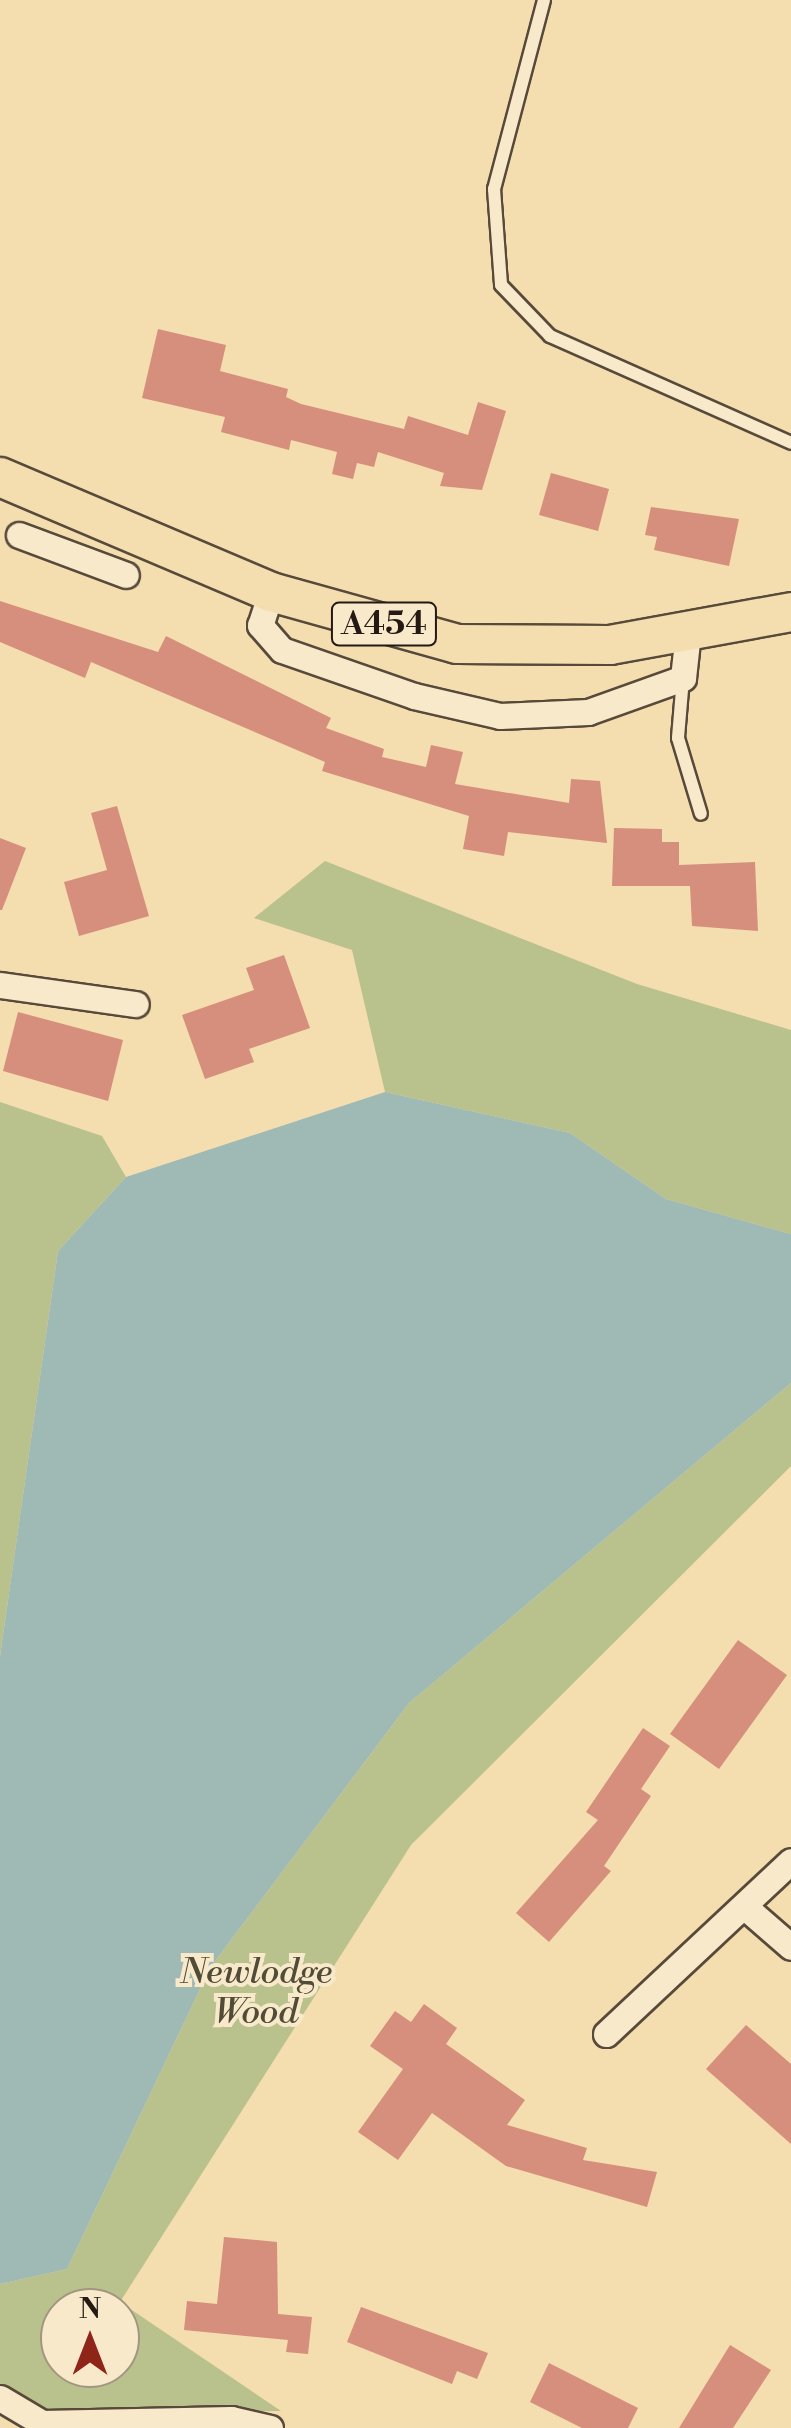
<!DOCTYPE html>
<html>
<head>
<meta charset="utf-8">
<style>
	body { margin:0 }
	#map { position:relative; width:791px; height:2428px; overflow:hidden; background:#f4ddae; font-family:"Libre Bodoni",serif }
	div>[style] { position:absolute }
	.green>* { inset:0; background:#b9c28c }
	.water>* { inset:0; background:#9fbab5 }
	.building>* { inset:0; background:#d68f7c }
	.roads { filter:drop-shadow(2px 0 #584a3a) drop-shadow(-2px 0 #584a3a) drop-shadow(0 2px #584a3a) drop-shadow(0 -2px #584a3a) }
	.lane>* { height:12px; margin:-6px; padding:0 6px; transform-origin:6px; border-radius:6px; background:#f8e9ca }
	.street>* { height:25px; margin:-12.5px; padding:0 12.5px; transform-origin:12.5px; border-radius:12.5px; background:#f8e9ca }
	.primary>* { height:38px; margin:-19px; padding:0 19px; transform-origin:19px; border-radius:19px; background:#f4ddae }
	span { translate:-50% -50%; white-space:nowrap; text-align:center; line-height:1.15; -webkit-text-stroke:8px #f8e9ca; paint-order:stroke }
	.shield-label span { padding:2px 8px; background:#f8e9ca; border:2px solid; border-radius:8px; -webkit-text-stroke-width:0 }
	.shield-label { font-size:32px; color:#241913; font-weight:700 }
	.park-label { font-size:35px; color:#514c37; font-style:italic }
	.north { position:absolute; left:40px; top:2288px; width:100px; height:100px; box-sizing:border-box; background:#f8e9ca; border:2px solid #a39681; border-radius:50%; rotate:0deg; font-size:28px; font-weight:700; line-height:40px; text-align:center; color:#241913 }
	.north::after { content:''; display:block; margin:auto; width:35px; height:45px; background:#8f2418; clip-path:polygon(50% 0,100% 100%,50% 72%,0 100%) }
</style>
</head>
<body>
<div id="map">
	<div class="green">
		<i style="clip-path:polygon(325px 861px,637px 984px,791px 1030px,791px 1234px,666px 1199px,570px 1133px,385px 1092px,352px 950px,254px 918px)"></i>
		<i style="clip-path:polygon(0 1102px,102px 1136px,126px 1177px,58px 1251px,0 1656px)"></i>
		<i style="clip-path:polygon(evenodd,791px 1383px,791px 1466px,411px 1845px,120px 2302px,281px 2411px,47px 2413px,0 2387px,0 2284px,67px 2269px,210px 1968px,409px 1703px,791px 1383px,60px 2308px,120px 2308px,120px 2368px,60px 2368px,60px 2308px)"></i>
	</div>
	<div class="water">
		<i style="clip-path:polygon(385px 1092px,570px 1133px,666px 1199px,791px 1234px,791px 1383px,409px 1703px,210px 1968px,67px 2269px,0 2284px,0 1656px,58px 1251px,126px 1177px)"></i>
	</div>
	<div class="building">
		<i style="clip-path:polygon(158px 329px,226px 345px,220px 371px,288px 389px,286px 397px,301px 404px,404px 429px,408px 416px,468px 435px,478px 402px,506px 411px,482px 490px,440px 486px,444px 473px,378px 452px,374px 467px,357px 463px,353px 479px,332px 474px,337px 452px,291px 440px,289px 450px,221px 432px,225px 417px,142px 398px)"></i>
		<i style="clip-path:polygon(551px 473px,609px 489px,598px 531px,539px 515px)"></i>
		<i style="clip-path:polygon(651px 507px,739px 519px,729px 566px,654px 550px,657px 537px,645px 535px)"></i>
		<i style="clip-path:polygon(0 601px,158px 652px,166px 636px,331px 718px,326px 728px,384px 749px,382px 757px,426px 767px,431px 745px,463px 752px,455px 784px,569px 803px,571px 779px,600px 781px,607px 843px,508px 832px,504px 856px,463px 849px,469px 816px,322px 771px,325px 762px,91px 662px,85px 678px,0 642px)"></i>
		<i style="clip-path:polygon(117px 806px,149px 916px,79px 936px,64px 882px,107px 870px,91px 813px)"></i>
		<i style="clip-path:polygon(614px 828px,662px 829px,662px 842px,679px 842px,679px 865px,755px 862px,758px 931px,692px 926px,690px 886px,612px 886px)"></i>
		<i style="clip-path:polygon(0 838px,26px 848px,2px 910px,0 910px)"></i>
		<i style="clip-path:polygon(284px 955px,310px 1028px,249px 1049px,254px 1062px,205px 1079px,182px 1015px,254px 990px,246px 968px)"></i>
		<i style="clip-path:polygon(18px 1012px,123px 1040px,108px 1101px,3px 1071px)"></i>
		<i style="clip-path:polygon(738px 1640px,787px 1675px,719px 1769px,670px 1734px)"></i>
		<i style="clip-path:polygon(643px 1728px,670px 1746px,641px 1789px,651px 1796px,604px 1866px,611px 1871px,549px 1942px,516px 1913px,598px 1820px,586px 1812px)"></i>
		<i style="clip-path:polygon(424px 2004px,457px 2028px,446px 2044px,525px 2100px,507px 2125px,587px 2148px,583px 2160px,657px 2172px,647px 2207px,506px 2166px,432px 2113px,398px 2160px,358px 2132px,403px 2069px,370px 2046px,395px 2011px,411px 2022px)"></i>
		<i style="clip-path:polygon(746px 2025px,791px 2064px,791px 2144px,706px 2069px)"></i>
		<i style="clip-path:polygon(224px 2237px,277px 2242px,278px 2314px,312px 2317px,308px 2354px,286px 2352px,288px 2340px,184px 2330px,187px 2301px,217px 2304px)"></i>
		<i style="clip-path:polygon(361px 2307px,488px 2353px,477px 2379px,457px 2371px,452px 2384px,347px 2342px)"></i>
		<i style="clip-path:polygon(730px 2345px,771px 2370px,733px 2428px,679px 2428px)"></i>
		<i style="clip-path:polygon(549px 2363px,638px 2408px,628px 2428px,582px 2428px,530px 2402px)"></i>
	</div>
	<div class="roads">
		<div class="lane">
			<i style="left:544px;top:0;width:196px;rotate:104.8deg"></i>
			<i style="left:494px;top:189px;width:96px;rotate:85.8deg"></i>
			<i style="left:501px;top:285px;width:71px;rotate:46.1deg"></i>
			<i style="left:550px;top:336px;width:264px;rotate:23.9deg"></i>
			<i style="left:683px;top:678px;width:60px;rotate:94.8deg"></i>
			<i style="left:678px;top:738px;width:79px;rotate:73.2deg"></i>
		</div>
		<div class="street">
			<i style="left:19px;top:535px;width:114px;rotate:20.5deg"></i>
			<i style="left:271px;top:592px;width:35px;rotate:108deg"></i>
			<i style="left:260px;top:625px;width:33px;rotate:49deg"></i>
			<i style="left:282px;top:650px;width:140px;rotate:19.2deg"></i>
			<i style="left:414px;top:696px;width:88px;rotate:13.1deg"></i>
			<i style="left:500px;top:716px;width:88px;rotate:-2.6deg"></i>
			<i style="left:588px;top:712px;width:101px;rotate:-19.7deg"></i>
			<i style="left:683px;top:678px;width:45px;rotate:-83.7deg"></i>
			<i style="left:0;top:985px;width:137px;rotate:8deg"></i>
			<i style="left:745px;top:1907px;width:61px;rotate:41deg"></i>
			<i style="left:606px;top:2034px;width:253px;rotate:-43.1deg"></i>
			<i style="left:0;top:2398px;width:49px;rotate:30.8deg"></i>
			<i style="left:42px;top:2423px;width:189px;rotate:-1.2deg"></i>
			<i style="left:231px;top:2419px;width:40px;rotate:13deg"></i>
		</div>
		<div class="primary">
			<i style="left:0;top:477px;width:294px;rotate:23deg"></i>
			<i style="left:271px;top:592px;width:193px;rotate:15.6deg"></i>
			<i style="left:457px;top:644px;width:153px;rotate:0.4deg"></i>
			<i style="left:610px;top:645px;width:184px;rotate:-10.3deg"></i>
		</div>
	</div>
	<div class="shield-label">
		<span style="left:384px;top:624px">A454</span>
	</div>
	<div class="park-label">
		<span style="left:256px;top:1993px">Newlodge<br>Wood</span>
	</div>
	<div class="north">N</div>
</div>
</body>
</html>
